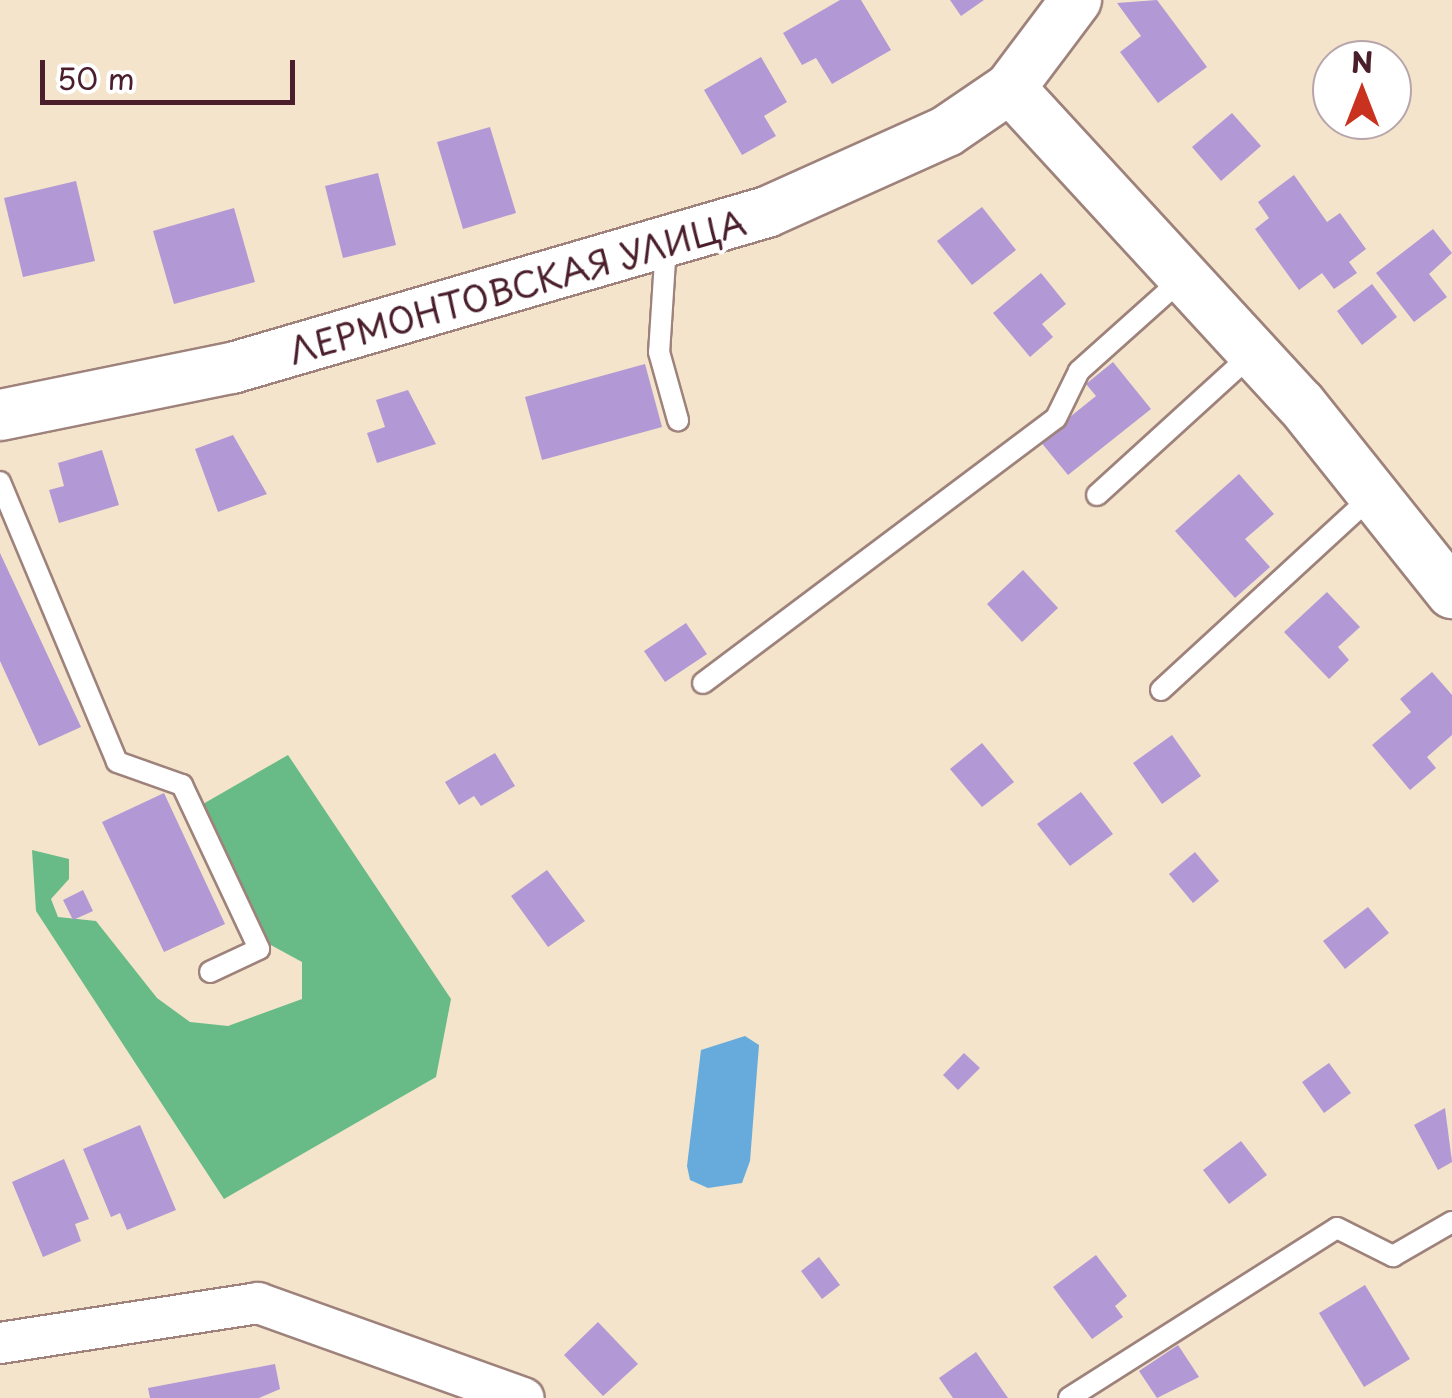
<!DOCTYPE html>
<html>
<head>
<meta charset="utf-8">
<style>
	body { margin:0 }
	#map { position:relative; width:1452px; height:1398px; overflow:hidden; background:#f3e4cb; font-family:"Playpen Sans",sans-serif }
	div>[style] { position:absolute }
	.forest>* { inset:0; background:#68bb86 }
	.water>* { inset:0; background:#66abdb }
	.building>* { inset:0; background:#b298d4 }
	.roads { filter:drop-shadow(2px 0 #9e827b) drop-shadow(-2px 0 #9e827b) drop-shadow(0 2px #9e827b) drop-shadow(0 -2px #9e827b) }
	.service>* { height:20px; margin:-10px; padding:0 10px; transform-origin:10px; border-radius:10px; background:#fff }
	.minor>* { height:40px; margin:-20px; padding:0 20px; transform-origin:20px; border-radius:20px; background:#fff }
	.tertiary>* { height:50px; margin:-25px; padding:0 25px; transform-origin:25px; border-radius:25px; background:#fff }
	span { translate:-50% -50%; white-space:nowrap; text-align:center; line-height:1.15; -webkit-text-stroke:8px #fff; paint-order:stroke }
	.street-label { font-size:35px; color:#4a1f2b }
	.north { position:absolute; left:1312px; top:40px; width:100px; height:100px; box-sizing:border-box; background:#fff; border:2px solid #b7a5aa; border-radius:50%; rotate:0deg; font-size:28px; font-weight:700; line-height:40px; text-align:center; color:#4a1f2b }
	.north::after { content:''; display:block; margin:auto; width:35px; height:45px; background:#c8321e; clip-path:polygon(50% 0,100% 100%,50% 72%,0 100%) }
	.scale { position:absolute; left:40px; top:60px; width:255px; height:45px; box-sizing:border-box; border:5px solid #4a1f2b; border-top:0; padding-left:12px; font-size:30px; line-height:35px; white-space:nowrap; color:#4a1f2b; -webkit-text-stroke:8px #fff; paint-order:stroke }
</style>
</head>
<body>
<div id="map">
	<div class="forest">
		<i style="clip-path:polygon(288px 755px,451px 999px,436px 1077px,224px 1199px,36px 911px,32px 850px,69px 859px,69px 879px,51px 899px,58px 917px,96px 921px,157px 998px,190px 1022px,228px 1026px,302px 999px,302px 962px,269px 944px,203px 804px)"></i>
	</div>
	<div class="water">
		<i style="clip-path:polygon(745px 1036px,759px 1045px,750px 1161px,742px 1183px,708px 1188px,690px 1180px,687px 1166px,701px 1050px)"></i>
	</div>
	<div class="building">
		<i style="clip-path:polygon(840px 0,861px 0,891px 50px,832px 84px,816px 58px,802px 65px,783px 33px)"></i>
		<i style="clip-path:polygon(950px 0,984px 0,961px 16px)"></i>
		<i style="clip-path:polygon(1157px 0,1207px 67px,1158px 103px,1120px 52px,1141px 36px,1117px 3px)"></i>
		<i style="clip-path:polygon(761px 57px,787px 102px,764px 116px,776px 136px,742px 155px,704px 90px)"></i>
		<i style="clip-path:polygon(1232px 113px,1261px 146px,1221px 181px,1192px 147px)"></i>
		<i style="clip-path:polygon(490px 127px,516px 213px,463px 229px,437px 142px)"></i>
		<i style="clip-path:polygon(378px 173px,396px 245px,343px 258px,325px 186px)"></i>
		<i style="clip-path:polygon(1294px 175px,1327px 222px,1340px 213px,1366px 249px,1349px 262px,1357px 273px,1334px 289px,1322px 273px,1299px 290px,1255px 229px,1269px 218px,1258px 202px)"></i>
		<i style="clip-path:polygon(76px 181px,95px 261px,23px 277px,4px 198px)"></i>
		<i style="clip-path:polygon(982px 207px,1016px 250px,972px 285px,937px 241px)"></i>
		<i style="clip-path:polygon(234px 208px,255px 282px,174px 304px,153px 231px)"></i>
		<i style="clip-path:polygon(1433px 229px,1452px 253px,1429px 274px,1447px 297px,1414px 322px,1376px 273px)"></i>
		<i style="clip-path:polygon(1041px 273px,1066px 304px,1042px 324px,1053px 337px,1030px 357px,993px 313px)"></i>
		<i style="clip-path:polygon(1372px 284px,1397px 317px,1362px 345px,1337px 311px)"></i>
		<i style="clip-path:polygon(1113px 362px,1151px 409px,1068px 475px,1040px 441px,1096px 396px,1086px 384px)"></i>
		<i style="clip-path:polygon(645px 364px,662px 427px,542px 460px,525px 397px)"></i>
		<i style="clip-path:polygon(408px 390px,436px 444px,377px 463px,367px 433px,385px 427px,376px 400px)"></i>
		<i style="clip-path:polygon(233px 435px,267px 494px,218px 512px,195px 449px)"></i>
		<i style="clip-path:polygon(102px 450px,119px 505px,59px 523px,49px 490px,64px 486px,58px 463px)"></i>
		<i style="clip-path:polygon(1239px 474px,1274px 514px,1245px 539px,1270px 567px,1235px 598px,1175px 531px)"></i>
		<i style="clip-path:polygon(0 553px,81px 727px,39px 746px,0 661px)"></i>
		<i style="clip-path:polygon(1023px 570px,1058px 608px,1022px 642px,987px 604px)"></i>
		<i style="clip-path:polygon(1327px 592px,1360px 627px,1338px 647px,1349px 660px,1329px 679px,1284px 632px)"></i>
		<i style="clip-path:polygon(686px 623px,707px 654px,665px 682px,644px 651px)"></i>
		<i style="clip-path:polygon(1432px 672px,1452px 695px,1452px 735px,1427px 757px,1436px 768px,1410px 790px,1372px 745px,1411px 712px,1400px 699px)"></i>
		<i style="clip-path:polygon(1172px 735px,1201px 776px,1162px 804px,1133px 763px)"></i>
		<i style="clip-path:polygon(982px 743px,1014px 782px,982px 807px,950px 769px)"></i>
		<i style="clip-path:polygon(495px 753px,515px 786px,481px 806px,474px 796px,459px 805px,445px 782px)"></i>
		<i style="clip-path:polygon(1081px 792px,1113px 834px,1070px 866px,1037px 824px)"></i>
		<i style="clip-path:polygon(164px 793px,225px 924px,164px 952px,102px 822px)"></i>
		<i style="clip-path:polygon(1195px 852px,1219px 881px,1193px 903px,1169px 874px)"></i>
		<i style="clip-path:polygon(547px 870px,585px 921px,548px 947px,511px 896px)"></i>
		<i style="clip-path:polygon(83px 890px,93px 911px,73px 920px,63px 900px)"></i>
		<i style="clip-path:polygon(1368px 907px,1389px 933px,1345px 969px,1323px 941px)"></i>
		<i style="clip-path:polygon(964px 1053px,980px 1068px,958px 1090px,943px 1075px)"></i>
		<i style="clip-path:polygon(1329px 1063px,1351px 1093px,1324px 1113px,1302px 1082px)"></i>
		<i style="clip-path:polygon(1445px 1108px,1452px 1162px,1438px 1170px,1414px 1125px)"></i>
		<i style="clip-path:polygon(140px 1125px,176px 1210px,127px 1230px,120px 1213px,111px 1217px,83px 1149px)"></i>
		<i style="clip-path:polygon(1241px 1141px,1267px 1175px,1229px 1204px,1203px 1170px)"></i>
		<i style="clip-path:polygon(64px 1159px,89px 1219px,75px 1224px,81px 1241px,43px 1257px,12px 1182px)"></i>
		<i style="clip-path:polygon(1096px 1255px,1127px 1296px,1115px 1306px,1123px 1317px,1092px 1339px,1053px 1287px)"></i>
		<i style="clip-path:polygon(819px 1257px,840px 1285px,822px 1299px,801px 1271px)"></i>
		<i style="clip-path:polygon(1365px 1285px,1410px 1359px,1364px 1387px,1319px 1313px)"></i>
		<i style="clip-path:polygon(598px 1322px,638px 1364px,603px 1396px,564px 1355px)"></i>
		<i style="clip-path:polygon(1178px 1345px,1199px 1377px,1157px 1398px,1139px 1371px)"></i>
		<i style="clip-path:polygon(976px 1352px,1008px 1398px,953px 1398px,939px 1378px)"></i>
		<i style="clip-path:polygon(275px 1364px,280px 1389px,259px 1398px,150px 1398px,148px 1388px)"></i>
	</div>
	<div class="roads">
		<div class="service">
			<i style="left:666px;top:245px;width:107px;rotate:93.7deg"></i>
			<i style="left:659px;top:352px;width:71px;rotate:74.4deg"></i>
			<i style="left:0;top:482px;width:303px;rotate:67.3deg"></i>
			<i style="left:117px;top:762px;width:69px;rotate:19.5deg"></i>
			<i style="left:182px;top:785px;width:181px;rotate:64.8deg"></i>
			<i style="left:259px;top:949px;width:54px;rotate:154.9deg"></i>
			<i style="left:1097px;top:495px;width:211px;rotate:-42.3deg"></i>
			<i style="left:703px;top:683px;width:441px;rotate:-36.9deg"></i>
			<i style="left:1056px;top:418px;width:52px;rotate:-63.9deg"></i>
			<i style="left:1079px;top:371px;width:138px;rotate:-41.8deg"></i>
			<i style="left:1161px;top:690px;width:287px;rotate:-42.6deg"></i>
			<i style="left:1069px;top:1398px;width:317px;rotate:-32.4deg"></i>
			<i style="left:1337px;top:1228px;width:63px;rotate:26.6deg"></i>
			<i style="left:1393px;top:1256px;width:68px;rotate:-30deg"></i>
		</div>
		<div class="minor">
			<i style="left:0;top:1343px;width:261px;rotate:-8.8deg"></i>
			<i style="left:258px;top:1303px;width:282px;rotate:19.7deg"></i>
		</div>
		<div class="tertiary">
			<i style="left:1010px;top:88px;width:430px;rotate:47.4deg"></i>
			<i style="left:1301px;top:404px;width:242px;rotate:51.4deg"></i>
			<i style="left:0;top:415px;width:237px;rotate:-11.5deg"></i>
			<i style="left:232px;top:368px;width:557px;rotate:-16.26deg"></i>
			<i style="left:767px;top:212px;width:197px;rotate:-24.2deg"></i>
			<i style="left:947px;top:131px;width:76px;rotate:-34.3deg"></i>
			<i style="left:1010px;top:88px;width:110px;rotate:-53.1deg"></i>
		</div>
	</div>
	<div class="street-label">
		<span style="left:517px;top:286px;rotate:-16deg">ЛЕРМОНТОВСКАЯ УЛИЦА</span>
	</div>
	<div class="north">N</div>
	<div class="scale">50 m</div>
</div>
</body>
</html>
